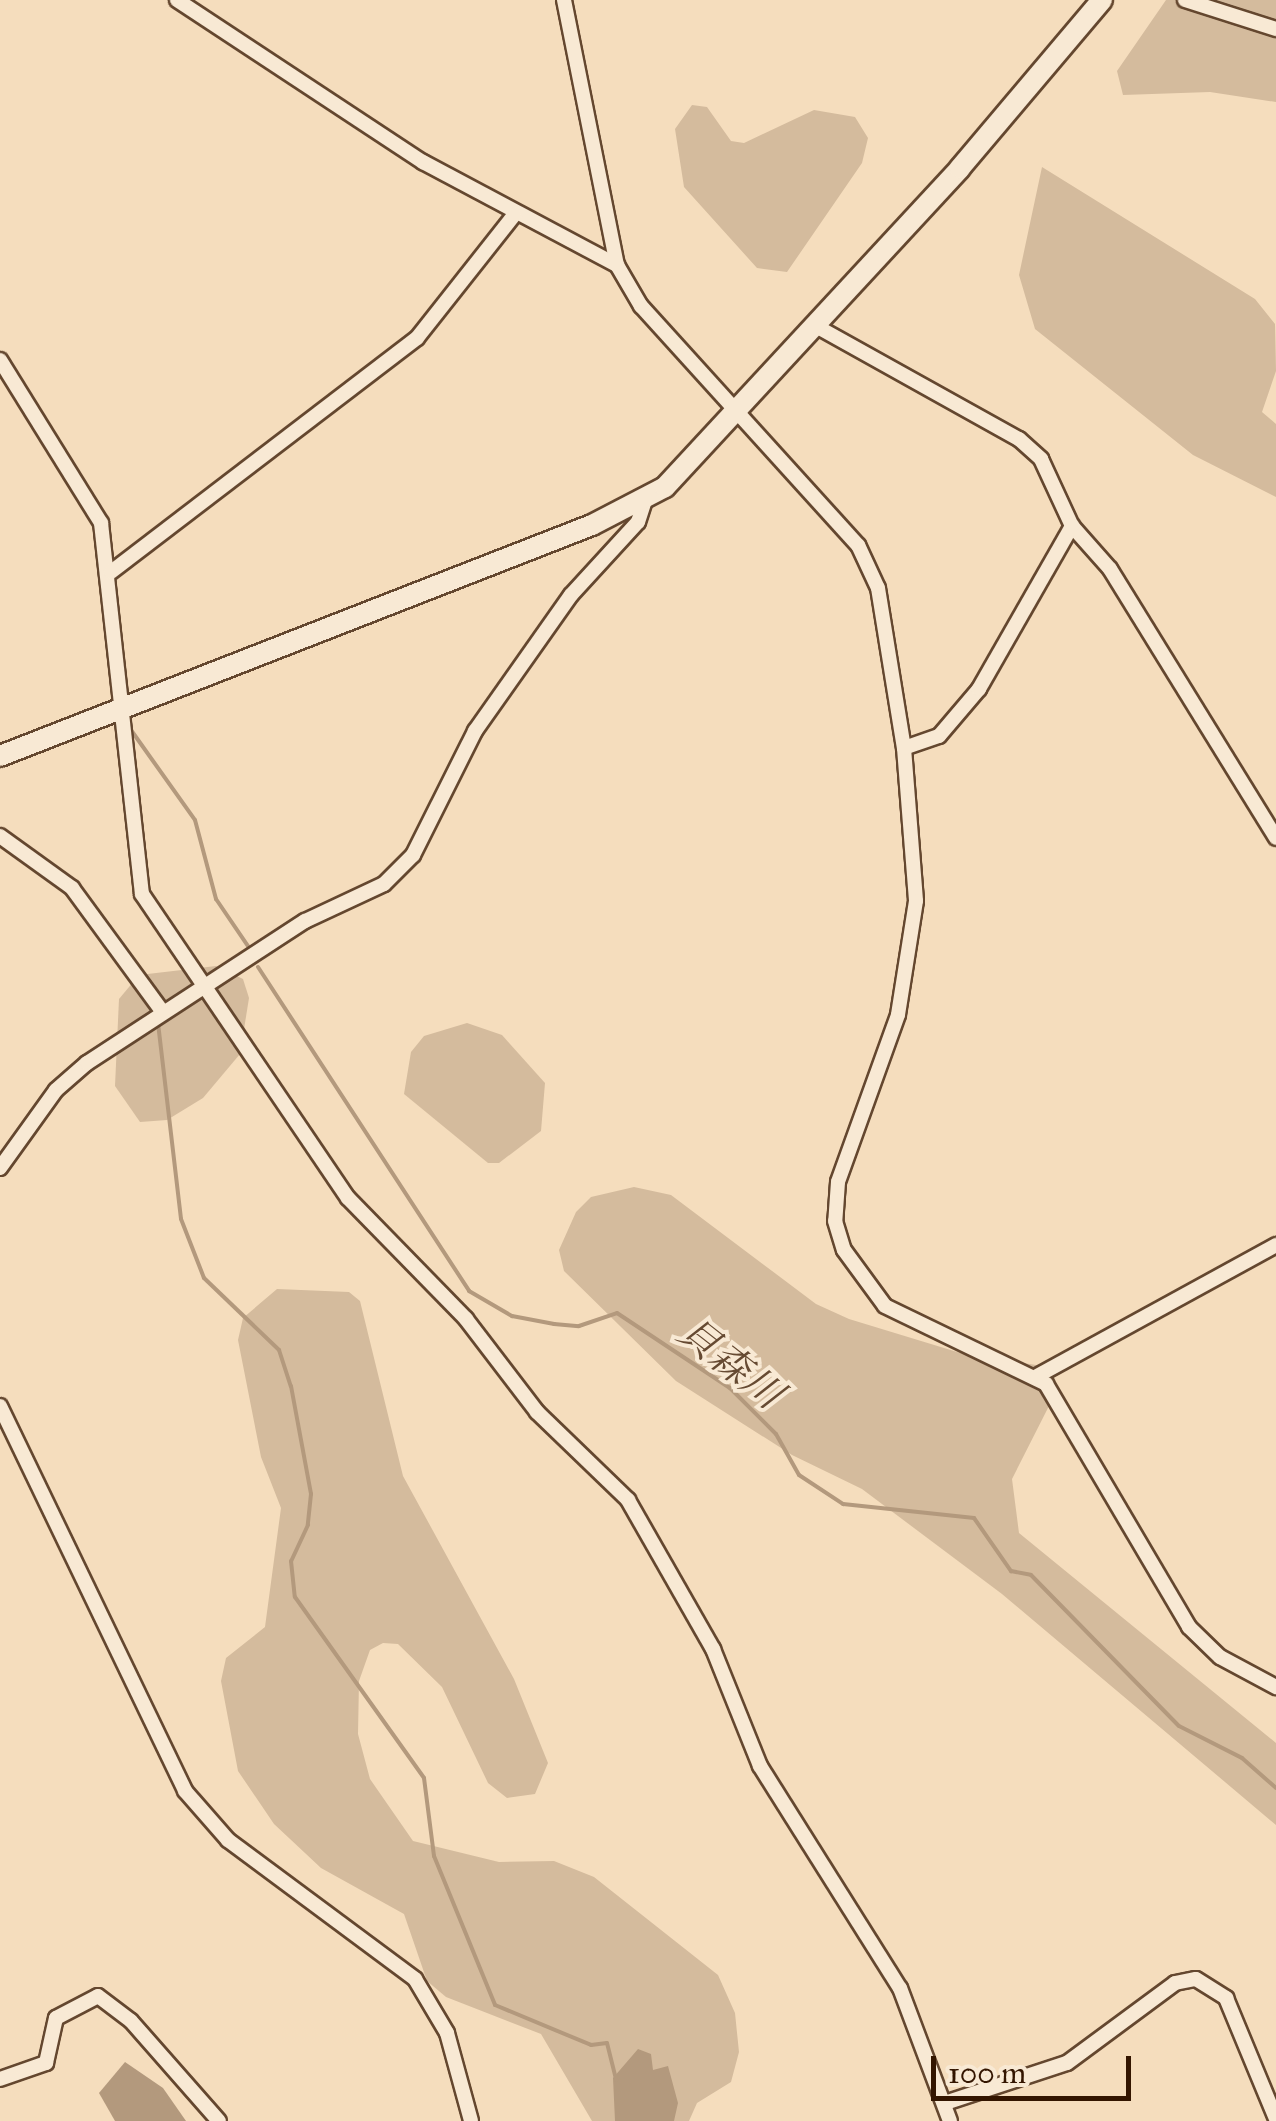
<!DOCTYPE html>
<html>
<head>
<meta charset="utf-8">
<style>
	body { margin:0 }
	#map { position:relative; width:1276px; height:2121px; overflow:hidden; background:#f5ddbd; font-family:"IM FELL Great Primer","Noto Serif JP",serif }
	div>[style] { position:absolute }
	.green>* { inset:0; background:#d4bb9d }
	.water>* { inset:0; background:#b3997d }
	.stream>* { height:4px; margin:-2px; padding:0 2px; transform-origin:2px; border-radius:2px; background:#b3997d }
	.roads { filter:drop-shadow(2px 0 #64472f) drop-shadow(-2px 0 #64472f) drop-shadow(0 2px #64472f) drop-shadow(0 -2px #64472f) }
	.street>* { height:14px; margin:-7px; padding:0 7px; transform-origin:7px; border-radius:7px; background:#f8e9d4 }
	.secondary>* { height:20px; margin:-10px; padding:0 10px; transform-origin:10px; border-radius:10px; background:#f8e9d4 }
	span { translate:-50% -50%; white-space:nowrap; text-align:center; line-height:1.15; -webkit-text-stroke:8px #f8e9d4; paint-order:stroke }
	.water-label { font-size:40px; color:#664a32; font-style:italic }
	.scale { position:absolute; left:931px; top:2056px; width:200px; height:45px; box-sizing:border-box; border:5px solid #331500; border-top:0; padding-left:12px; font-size:30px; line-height:35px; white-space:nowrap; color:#331500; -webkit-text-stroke:8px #f8e9d4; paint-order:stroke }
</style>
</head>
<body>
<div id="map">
	<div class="green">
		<i style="clip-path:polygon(1166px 0,1276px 0,1276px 102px,1210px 92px,1123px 95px,1117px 71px)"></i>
		<i style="clip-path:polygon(692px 105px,707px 107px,731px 141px,744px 143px,814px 110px,855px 117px,868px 138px,862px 163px,787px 272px,757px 268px,684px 187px,675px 129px)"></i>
		<i style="clip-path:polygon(1042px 167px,1255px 299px,1275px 324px,1276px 371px,1262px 412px,1276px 424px,1276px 497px,1193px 455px,1035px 329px,1019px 275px)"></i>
		<i style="clip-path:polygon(216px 966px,243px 979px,249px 998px,240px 1054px,203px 1098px,167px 1120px,140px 1122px,115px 1086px,119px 999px,139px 975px)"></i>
		<i style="clip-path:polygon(467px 1023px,502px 1035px,545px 1083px,541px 1131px,499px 1163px,488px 1163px,404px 1094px,411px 1052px,424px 1036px)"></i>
		<i style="clip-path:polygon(634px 1187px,671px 1195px,816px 1304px,849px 1319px,967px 1355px,1043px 1366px,1051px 1402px,1012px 1479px,1019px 1533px,1276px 1743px,1276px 1825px,1002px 1594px,862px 1489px,792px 1455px,676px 1381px,564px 1271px,559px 1250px,576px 1212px,591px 1197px)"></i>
		<i style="clip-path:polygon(277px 1289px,349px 1292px,360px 1301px,403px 1476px,514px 1679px,548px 1763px,535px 1794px,507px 1798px,488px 1783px,442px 1687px,398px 1644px,383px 1643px,370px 1650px,359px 1681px,358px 1734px,370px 1779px,413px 1841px,499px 1862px,554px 1861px,594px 1877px,718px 1975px,735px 2013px,739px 2052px,731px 2082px,697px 2103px,689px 2121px,592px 2121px,541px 2034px,446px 1997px,427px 1981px,404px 1914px,321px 1868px,274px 1824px,238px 1771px,221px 1681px,226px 1658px,265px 1627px,281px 1508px,261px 1457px,238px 1340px,243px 1318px)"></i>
	</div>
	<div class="water">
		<i style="clip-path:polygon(638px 2049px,651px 2054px,653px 2070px,668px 2066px,678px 2103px,674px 2121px,615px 2121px,613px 2078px)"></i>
		<i style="clip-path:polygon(125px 2062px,163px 2088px,186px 2121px,115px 2121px,99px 2093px)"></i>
	</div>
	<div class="stream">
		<i style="left:131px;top:730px;width:110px;rotate:54.6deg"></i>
		<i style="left:195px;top:820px;width:82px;rotate:75.1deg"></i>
		<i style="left:216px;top:899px;width:60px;rotate:55.8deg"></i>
		<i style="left:258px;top:967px;width:387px;rotate:56.9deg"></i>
		<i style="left:469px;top:1291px;width:50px;rotate:30.2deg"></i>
		<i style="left:512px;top:1316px;width:43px;rotate:10.8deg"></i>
		<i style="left:554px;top:1324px;width:25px;rotate:5deg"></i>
		<i style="left:579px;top:1326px;width:40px;rotate:-18.9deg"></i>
		<i style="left:617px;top:1313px;width:136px;rotate:33.6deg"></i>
		<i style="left:730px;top:1388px;width:65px;rotate:45deg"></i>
		<i style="left:776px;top:1434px;width:47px;rotate:60.7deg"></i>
		<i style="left:799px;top:1475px;width:53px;rotate:33.4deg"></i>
		<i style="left:843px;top:1504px;width:132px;rotate:6.1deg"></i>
		<i style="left:974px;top:1518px;width:65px;rotate:55.1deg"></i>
		<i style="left:1011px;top:1571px;width:20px;rotate:11deg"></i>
		<i style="left:1031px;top:1575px;width:211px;rotate:45.6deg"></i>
		<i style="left:1179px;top:1726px;width:71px;rotate:26.9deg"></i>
		<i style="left:1242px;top:1758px;width:45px;rotate:41.4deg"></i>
		<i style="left:158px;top:1023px;width:197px;rotate:83.3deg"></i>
		<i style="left:181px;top:1219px;width:63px;rotate:68.7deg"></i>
		<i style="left:204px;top:1278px;width:104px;rotate:43.8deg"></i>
		<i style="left:279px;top:1350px;width:38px;rotate:72deg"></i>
		<i style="left:291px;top:1386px;width:110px;rotate:79.5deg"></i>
		<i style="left:311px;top:1494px;width:31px;rotate:96deg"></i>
		<i style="left:308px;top:1525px;width:40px;rotate:115deg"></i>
		<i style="left:291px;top:1561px;width:36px;rotate:84deg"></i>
		<i style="left:295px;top:1597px;width:222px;rotate:54.5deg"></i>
		<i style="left:424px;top:1778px;width:79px;rotate:82.7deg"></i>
		<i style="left:434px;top:1856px;width:161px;rotate:67.7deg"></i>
		<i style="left:495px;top:2005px;width:104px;rotate:22.6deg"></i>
		<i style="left:591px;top:2045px;width:16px;rotate:-7deg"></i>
		<i style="left:607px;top:2043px;width:38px;rotate:76deg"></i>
	</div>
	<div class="roads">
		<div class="street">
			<i style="left:177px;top:0;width:295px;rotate:33.4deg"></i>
			<i style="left:423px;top:162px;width:220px;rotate:28deg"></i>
			<i style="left:564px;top:0;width:270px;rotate:78.7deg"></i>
			<i style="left:617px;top:265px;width:48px;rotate:59.7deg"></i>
			<i style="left:641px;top:306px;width:323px;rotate:47.8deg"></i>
			<i style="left:858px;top:545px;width:47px;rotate:65.1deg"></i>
			<i style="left:878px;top:588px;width:162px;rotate:80.8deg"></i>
			<i style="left:904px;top:748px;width:153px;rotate:85.5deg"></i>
			<i style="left:916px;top:901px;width:115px;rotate:99deg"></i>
			<i style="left:898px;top:1015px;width:177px;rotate:109.8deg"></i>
			<i style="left:838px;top:1182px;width:39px;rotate:94deg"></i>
			<i style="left:835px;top:1221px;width:30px;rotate:73deg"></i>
			<i style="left:844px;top:1250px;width:69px;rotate:53.8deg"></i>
			<i style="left:885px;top:1306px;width:179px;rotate:25.8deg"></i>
			<i style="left:1046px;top:1384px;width:282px;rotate:59.5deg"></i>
			<i style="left:1189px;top:1627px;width:43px;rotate:44.1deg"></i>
			<i style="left:1220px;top:1657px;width:64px;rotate:28.2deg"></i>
			<i style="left:1185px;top:0;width:96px;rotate:17.7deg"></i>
			<i style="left:814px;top:325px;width:235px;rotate:29.1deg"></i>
			<i style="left:1019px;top:439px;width:30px;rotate:42deg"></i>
			<i style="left:1041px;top:459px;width:74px;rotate:65.2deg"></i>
			<i style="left:1072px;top:526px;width:57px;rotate:48.5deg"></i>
			<i style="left:1110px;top:569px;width:316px;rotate:58.3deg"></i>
			<i style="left:0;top:360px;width:192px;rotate:58.2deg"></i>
			<i style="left:101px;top:523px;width:373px;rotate:83.7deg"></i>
			<i style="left:142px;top:894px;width:367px;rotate:55.9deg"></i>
			<i style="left:348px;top:1198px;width:169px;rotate:45.7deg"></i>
			<i style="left:466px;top:1319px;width:117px;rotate:52.6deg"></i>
			<i style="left:537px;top:1412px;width:127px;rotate:44deg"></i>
			<i style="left:628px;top:1500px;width:172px;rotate:60.3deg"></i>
			<i style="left:713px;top:1649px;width:126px;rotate:68.1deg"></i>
			<i style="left:760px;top:1766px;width:262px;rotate:57.8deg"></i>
			<i style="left:900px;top:1988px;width:142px;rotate:69.4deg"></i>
			<i style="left:111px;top:572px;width:385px;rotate:-37.4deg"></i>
			<i style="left:417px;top:338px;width:157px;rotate:-51.7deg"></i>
			<i style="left:904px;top:748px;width:37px;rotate:-19deg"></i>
			<i style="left:939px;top:736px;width:62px;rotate:-49.6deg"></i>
			<i style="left:979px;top:689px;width:188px;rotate:-60.3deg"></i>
			<i style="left:0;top:836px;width:89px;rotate:35.8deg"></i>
			<i style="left:72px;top:888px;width:152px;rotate:53.8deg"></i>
			<i style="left:0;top:1168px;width:96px;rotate:-54.3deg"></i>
			<i style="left:56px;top:1090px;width:41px;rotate:-41.1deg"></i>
			<i style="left:87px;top:1063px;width:260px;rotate:-33.1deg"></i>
			<i style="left:305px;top:921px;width:87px;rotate:-25.1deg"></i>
			<i style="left:384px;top:884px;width:41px;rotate:-45deg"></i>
			<i style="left:413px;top:855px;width:139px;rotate:-63.4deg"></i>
			<i style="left:475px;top:731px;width:166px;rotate:-54.8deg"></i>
			<i style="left:571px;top:595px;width:99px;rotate:-47.5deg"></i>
			<i style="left:638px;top:522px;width:22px;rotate:-72deg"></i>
			<i style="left:1037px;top:1376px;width:273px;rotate:-28.7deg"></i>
			<i style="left:0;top:1406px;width:427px;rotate:64.3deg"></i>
			<i style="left:185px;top:1791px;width:65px;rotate:48.7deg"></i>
			<i style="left:228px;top:1840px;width:233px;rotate:36.6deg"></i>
			<i style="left:415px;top:1979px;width:63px;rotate:59.3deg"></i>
			<i style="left:447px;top:2033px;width:91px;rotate:74.7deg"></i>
			<i style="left:0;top:2079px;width:49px;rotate:-19.2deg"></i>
			<i style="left:46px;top:2063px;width:46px;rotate:-77.5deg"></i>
			<i style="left:56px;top:2018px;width:47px;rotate:-27.6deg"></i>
			<i style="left:98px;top:1996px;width:41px;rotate:37.1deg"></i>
			<i style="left:131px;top:2021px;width:133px;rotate:48.7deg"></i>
			<i style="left:945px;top:2103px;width:128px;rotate:-18.2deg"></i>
			<i style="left:1067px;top:2063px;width:134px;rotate:-36.5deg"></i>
			<i style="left:1175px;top:1983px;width:21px;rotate:-11deg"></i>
			<i style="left:1196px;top:1979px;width:36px;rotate:32deg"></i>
			<i style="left:1226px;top:1998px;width:131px;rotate:67.5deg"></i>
		</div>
		<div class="secondary">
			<i style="left:0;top:756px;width:635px;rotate:-21.32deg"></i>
			<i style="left:592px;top:525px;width:82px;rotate:-27.5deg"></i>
			<i style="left:665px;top:487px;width:434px;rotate:-47.2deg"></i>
			<i style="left:960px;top:168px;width:220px;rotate:-49.8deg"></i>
		</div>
	</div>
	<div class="water-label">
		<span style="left:730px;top:1363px;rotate:38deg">貝森川</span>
	</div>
	<div class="scale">100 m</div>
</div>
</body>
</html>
